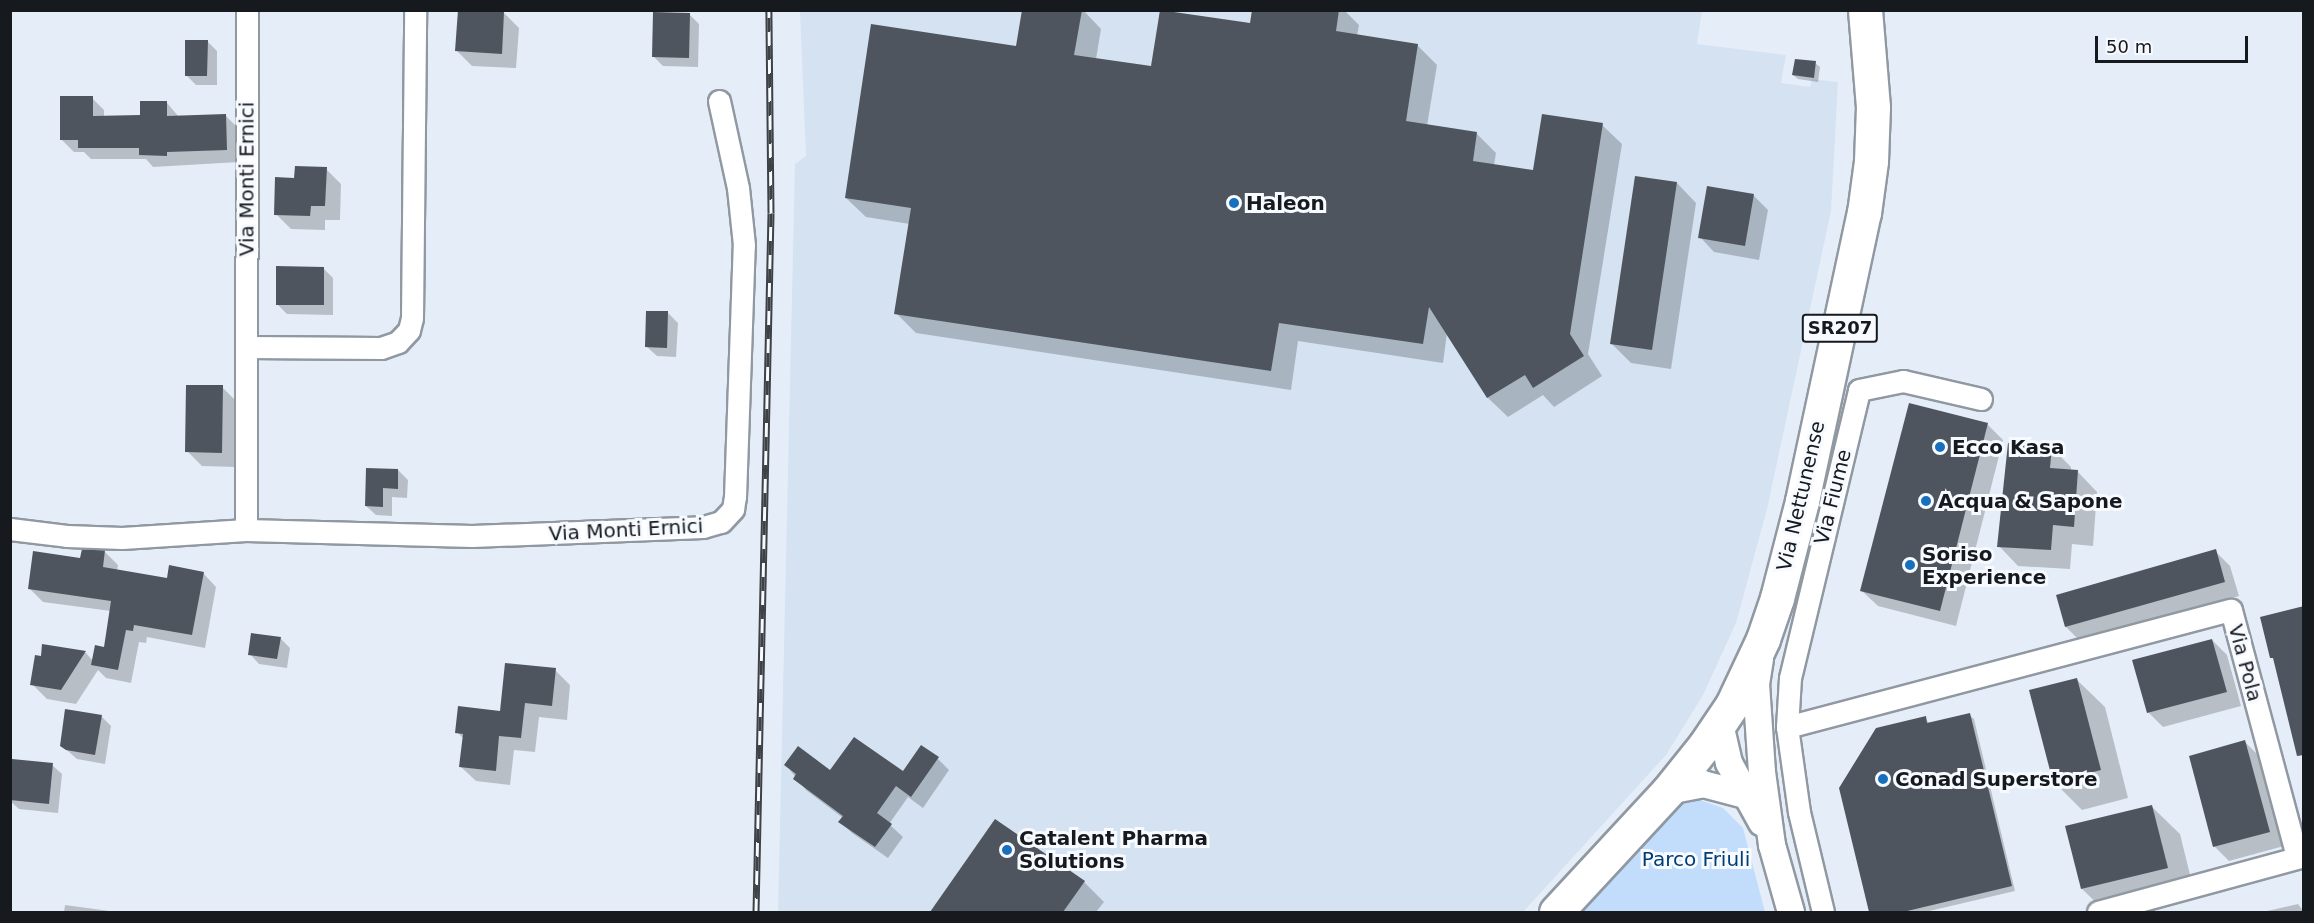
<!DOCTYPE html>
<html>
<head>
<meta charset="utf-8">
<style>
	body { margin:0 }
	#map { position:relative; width:2314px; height:923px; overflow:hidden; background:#e5eef8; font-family:"DejaVu Sans",sans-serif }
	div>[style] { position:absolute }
	.built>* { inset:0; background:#d4e2f2 }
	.green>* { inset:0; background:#c2ddfb }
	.shadow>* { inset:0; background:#0003 }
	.building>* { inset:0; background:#4e555e }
	.roads { filter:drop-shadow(2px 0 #9099a2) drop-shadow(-2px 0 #9099a2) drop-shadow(0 2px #9099a2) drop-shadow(0 -2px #9099a2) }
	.minor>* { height:21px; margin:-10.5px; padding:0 10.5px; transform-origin:10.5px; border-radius:10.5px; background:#fff }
	.tertiary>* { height:26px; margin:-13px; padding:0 13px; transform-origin:13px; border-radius:13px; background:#fff }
	.primary>* { height:33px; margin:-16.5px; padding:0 16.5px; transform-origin:16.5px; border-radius:16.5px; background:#fff }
	.rail>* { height:7px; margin-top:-3.5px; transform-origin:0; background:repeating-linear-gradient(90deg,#f7fafe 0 14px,#3e4247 0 28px); box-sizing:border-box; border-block:2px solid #3e4247 }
	.dots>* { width:16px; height:16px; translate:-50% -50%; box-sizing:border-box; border:3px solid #f7fafe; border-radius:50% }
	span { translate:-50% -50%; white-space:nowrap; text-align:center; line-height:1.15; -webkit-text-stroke:6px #f7fafe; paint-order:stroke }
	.shield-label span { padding:2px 4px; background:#f7fafe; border:2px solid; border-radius:4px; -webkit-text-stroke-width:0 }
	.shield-label { font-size:18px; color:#16191d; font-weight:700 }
	.street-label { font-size:20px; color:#16191d }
	.poi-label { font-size:20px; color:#16191d; font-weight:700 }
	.left { translate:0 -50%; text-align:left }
	.park-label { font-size:20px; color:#003d72 }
	.frame { position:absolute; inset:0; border:12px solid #16191d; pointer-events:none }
	.scale { position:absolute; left:2095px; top:36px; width:153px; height:27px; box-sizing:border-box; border:3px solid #16191d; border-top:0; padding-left:8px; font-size:18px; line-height:21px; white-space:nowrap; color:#16191d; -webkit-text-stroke:4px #f7fafe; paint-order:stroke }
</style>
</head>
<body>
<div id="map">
	<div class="built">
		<i style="clip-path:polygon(800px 11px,1702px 11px,1697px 44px,1786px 55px,1781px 83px,1810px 87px,1812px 79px,1838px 82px,1831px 211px,1767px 509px,1736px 623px,1703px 695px,1666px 755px,1523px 912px,778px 912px,795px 164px,806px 156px)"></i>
	</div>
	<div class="green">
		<i style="clip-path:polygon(1689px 800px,1700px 800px,1723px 808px,1743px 828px,1765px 912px,1575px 912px,1679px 802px)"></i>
	</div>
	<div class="shadow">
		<i style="clip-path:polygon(459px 10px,504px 13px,519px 28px,516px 68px,472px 66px,457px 51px)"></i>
		<i style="clip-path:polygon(1024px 10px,1083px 10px,1101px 29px,1096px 59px,1152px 68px,1252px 25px,1254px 10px,1344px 10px,1359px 25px,1357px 36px,1417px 45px,1437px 65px,1427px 126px,1477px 134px,1496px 153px,1494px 165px,1534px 172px,1602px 125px,1622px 144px,1588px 354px,1602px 376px,1554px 407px,1543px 395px,1508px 417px,1488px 398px,1447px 333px,1443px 363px,1298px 341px,1291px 390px,916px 333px,896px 313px,910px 224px,866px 217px,846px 198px,1017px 48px)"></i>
		<i style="clip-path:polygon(689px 14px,699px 24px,698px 67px,663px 66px,653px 56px)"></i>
		<i style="clip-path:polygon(207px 41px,217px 51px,217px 85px,196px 85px,186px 75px)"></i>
		<i style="clip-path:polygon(1815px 63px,1820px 67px,1818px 82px,1798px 79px,1793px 75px)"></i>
		<i style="clip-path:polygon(92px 98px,104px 110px,104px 117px,141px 117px,167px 103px,179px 117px,226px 116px,238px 128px,239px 162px,153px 167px,146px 159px,91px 159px,84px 152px,74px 152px,62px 140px)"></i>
		<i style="clip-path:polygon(326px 169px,341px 184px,340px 220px,325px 220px,325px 230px,291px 229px,276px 214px,296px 179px)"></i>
		<i style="clip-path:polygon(1677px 183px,1696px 203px,1671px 369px,1631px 363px,1611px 343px)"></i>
		<i style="clip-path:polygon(1753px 195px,1768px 210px,1759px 260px,1714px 252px,1700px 237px)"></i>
		<i style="clip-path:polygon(324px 269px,333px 278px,333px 315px,287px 314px,277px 304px)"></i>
		<i style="clip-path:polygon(668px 313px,678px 323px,676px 357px,657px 356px,647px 347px)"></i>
		<i style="clip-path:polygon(222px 387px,237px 402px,236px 467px,202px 466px,187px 451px)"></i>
		<i style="clip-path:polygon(1910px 405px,1988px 425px,2003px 440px,1956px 626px,1878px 606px,1862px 591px)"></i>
		<i style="clip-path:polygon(2051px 447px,2071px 467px,2071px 471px,2078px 472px,2097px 492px,2093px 546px,2072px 544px,2070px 569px,2018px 566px,1999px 546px)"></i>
		<i style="clip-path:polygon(398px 470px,408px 480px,407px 498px,392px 497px,392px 516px,376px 515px,366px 506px)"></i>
		<i style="clip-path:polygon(2215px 551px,2230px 566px,2239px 596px,2081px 642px,2066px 627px,2058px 596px)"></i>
		<i style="clip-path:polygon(105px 552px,118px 565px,117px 571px,168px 579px,203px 573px,216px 587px,205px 648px,147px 637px,146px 643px,139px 642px,131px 683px,106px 678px,98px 670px,76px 704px,47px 699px,32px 684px,44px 646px,86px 653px,93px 661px,105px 649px,111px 611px,43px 602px,29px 588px,82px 559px)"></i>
		<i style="clip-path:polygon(280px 638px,290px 648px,287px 668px,259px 664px,250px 654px)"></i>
		<i style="clip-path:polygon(2212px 640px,2227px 655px,2241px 706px,2163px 727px,2148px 712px)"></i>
		<i style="clip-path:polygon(555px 670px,570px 685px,567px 720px,539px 717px,535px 752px,514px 750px,510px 785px,476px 781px,461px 767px,464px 739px,457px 732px,502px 712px)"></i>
		<i style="clip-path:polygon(2077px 680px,2105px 707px,2128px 798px,2082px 810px,2054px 782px)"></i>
		<i style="clip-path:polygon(1969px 715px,1974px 719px,2015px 891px,1925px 912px,1871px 912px,1840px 788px,1925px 718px,1930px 724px)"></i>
		<i style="clip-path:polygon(101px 716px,111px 726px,105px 764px,77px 759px,61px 745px)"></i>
		<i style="clip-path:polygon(2245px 742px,2260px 757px,2284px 846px,2229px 861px,2214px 846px)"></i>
		<i style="clip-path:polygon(938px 759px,949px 770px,923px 808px,908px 797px,889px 824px,903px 837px,888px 858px,852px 833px,840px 822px,843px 818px,806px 790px,786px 765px,831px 772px,903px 773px)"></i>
		<i style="clip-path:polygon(13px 761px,52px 765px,62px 774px,58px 813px,19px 809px,10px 801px)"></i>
		<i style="clip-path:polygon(2152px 807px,2180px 834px,2195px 895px,2106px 912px,2082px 889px)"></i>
		<i style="clip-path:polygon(995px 821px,1084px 882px,1104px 902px,1096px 912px,932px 912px)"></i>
		<i style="clip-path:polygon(2298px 904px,2304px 912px,2263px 912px)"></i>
		<i style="clip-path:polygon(65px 905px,117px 912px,118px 912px,64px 912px)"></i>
	</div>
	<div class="building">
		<i style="clip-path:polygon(458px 10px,504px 12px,502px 54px,455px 51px)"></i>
		<i style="clip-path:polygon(1022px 10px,1082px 10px,1074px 55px,1151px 66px,1160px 10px,1250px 23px,1252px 10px,1339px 10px,1336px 31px,1418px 44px,1406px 121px,1477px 132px,1473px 161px,1533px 170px,1542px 114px,1603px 123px,1570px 334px,1584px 356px,1533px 388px,1525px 375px,1487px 398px,1429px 307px,1423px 344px,1279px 323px,1271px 371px,894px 314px,911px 208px,845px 198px,871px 24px,1016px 46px)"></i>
		<i style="clip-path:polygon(653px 12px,690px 13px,689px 58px,652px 57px)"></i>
		<i style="clip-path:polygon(185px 40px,208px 40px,207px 76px,185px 76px)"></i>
		<i style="clip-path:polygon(1795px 59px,1816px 61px,1814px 78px,1792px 75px)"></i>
		<i style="clip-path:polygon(60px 96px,93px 96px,93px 116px,140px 115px,140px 101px,167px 101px,167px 116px,226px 114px,227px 150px,167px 152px,167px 156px,139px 155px,139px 148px,78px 148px,78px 140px,60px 140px)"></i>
		<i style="clip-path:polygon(295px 166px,327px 167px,325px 206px,311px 206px,310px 216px,274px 215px,275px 177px,294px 178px)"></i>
		<i style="clip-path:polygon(1635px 176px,1677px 182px,1652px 350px,1610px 344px)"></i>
		<i style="clip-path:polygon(1707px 186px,1754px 194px,1745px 246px,1698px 238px)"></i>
		<i style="clip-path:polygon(276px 266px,324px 267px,324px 305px,276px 305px)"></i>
		<i style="clip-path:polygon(646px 311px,668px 311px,667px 348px,645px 347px)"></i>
		<i style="clip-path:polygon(186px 385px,223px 385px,222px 453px,185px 452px)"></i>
		<i style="clip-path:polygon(1909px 403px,1988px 423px,1940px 611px,1860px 591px)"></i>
		<i style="clip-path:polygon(2008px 443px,2052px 446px,2050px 468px,2078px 470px,2074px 527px,2053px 525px,2051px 550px,1997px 547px)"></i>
		<i style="clip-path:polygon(366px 468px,398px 469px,398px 489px,383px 488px,383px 507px,365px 506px)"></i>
		<i style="clip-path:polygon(82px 549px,105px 550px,103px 567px,167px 578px,169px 565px,204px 572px,192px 635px,134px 625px,133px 631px,126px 630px,118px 670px,91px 665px,95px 645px,104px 647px,111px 601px,28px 589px,33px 551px,80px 558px)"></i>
		<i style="clip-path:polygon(2216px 549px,2225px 582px,2065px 627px,2056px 595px)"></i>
		<i style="clip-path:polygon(2304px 606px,2304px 755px,2297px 756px,2273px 658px,2270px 658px,2260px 617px)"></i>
		<i style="clip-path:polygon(251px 633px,281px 637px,277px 659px,248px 655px)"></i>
		<i style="clip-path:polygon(2212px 639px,2227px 692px,2147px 713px,2132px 660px)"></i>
		<i style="clip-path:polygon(42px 644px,86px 651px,61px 690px,30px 685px,35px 655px,41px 656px)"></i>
		<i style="clip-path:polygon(505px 663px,556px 668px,552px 706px,525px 703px,521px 738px,499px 736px,496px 771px,459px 767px,463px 734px,455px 733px,458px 706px,500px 711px)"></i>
		<i style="clip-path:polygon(2077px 678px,2101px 770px,2053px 782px,2029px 690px)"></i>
		<i style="clip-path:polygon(65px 709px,102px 715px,95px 755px,66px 750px,60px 746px)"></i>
		<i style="clip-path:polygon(1970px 713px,2012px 886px,1903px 912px,1869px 912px,1839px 788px,1876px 728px,1926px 716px,1927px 723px)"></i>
		<i style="clip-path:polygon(854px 737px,903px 771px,921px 745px,939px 757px,911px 797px,896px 786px,877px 813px,892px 824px,875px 847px,838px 822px,843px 816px,793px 779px,796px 774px,784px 765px,798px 746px,830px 770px)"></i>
		<i style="clip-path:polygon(2245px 740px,2270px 832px,2213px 847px,2189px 756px)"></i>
		<i style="clip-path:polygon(12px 759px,53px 763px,49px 804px,10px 800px)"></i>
		<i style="clip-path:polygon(2152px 805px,2168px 868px,2081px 889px,2065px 826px)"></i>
		<i style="clip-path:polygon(995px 819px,1085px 881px,1063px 912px,930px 912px)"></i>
	</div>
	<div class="roads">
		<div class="minor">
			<i style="left:247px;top:347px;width:134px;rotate:0.4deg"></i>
			<i style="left:381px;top:348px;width:18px;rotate:-19deg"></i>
			<i style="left:398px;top:342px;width:16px;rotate:-47deg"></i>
			<i style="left:409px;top:330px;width:12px;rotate:-76deg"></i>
			<i style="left:412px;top:318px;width:308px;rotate:-89.4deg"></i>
			<i style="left:10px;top:529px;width:57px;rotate:7deg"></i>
			<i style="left:67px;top:536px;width:55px;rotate:2.1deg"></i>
			<i style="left:122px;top:538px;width:124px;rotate:-3.7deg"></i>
			<i style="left:246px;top:530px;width:226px;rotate:1.5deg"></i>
			<i style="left:472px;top:536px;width:231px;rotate:-2.2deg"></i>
			<i style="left:703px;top:527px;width:19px;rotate:-16deg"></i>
			<i style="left:721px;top:522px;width:18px;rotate:-47deg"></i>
			<i style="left:733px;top:509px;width:12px;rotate:-81deg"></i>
			<i style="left:735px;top:497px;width:252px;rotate:-88deg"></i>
			<i style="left:744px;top:245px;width:57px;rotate:-96deg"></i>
			<i style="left:738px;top:188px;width:89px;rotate:-102.3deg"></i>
			<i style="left:246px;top:530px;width:520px;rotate:-89.89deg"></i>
			<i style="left:1787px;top:727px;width:49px;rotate:-86.5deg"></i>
			<i style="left:1790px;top:678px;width:296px;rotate:-76.5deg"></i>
			<i style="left:1859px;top:390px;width:45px;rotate:-11.6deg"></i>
			<i style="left:1903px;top:381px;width:80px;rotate:13deg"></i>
			<i style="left:1823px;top:912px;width:103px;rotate:-103.5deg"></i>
			<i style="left:1799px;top:812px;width:86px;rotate:-98deg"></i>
			<i style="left:1787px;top:727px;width:459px;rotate:-14.8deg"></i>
			<i style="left:2231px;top:610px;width:256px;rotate:75deg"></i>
			<i style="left:2098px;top:912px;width:213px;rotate:-15.2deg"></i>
		</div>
		<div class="tertiary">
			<i style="left:1760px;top:659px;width:25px;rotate:99deg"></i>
			<i style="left:1756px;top:684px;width:88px;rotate:86.1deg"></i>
			<i style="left:1762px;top:772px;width:74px;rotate:82.2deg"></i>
			<i style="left:1772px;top:845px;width:70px;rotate:74.2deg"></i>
			<i style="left:1720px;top:724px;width:40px;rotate:77deg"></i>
			<i style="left:1729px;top:763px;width:68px;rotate:61.2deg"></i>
			<i style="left:1668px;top:791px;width:36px;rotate:-11deg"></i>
			<i style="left:1703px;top:784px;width:48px;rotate:14.6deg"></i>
		</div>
		<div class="primary">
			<i style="left:1556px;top:912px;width:165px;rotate:-47.2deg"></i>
			<i style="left:1668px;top:791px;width:59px;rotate:-51.2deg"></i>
			<i style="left:1705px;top:745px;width:48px;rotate:-56deg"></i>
			<i style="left:1732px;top:705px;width:73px;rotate:-64.8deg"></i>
			<i style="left:1763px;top:639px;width:43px;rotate:-71.1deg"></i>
			<i style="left:1777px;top:598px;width:100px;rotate:-75.5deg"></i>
			<i style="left:1802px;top:501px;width:295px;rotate:-77.9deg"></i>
			<i style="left:1864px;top:213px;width:52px;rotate:-82.3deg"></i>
			<i style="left:1871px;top:161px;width:54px;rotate:-87.9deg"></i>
			<i style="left:1873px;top:107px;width:97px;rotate:-94.7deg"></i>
		</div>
	</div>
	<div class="rail">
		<i style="left:756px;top:912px;width:699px;rotate:-88.77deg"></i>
		<i style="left:771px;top:213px;width:203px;rotate:-90.6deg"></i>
	</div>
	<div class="dots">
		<i style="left:1234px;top:203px;background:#186fbc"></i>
		<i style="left:1940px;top:447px;background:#186fbc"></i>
		<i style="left:1926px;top:501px;background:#186fbc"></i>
		<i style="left:1910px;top:565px;background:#186fbc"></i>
		<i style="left:1883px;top:779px;background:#186fbc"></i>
		<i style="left:1007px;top:850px;background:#186fbc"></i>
	</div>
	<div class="shield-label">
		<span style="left:1840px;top:328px">SR207</span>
	</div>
	<div class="street-label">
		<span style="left:247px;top:179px;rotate:-90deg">Via Monti Ernici</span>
		<span style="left:1801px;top:496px;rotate:-77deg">Via Nettunense</span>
		<span style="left:1833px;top:497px;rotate:-76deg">Via Fiume</span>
		<span style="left:626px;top:530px;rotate:-3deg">Via Monti Ernici</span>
		<span style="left:2245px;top:663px;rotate:75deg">Via Pola</span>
	</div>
	<div class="poi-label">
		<span class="left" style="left:1246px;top:203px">Haleon</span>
		<span class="left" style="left:1952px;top:447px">Ecco Kasa</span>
		<span class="left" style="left:1938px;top:501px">Acqua &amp; Sapone</span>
		<span class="left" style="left:1922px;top:566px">Soriso<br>Experience</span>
		<span class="left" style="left:1895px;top:779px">Conad Superstore</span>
		<span class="left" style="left:1019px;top:850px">Catalent Pharma<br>Solutions</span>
	</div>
	<div class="park-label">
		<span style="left:1696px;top:859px">Parco Friuli</span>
	</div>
	<div class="frame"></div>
	<div class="scale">50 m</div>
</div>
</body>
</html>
